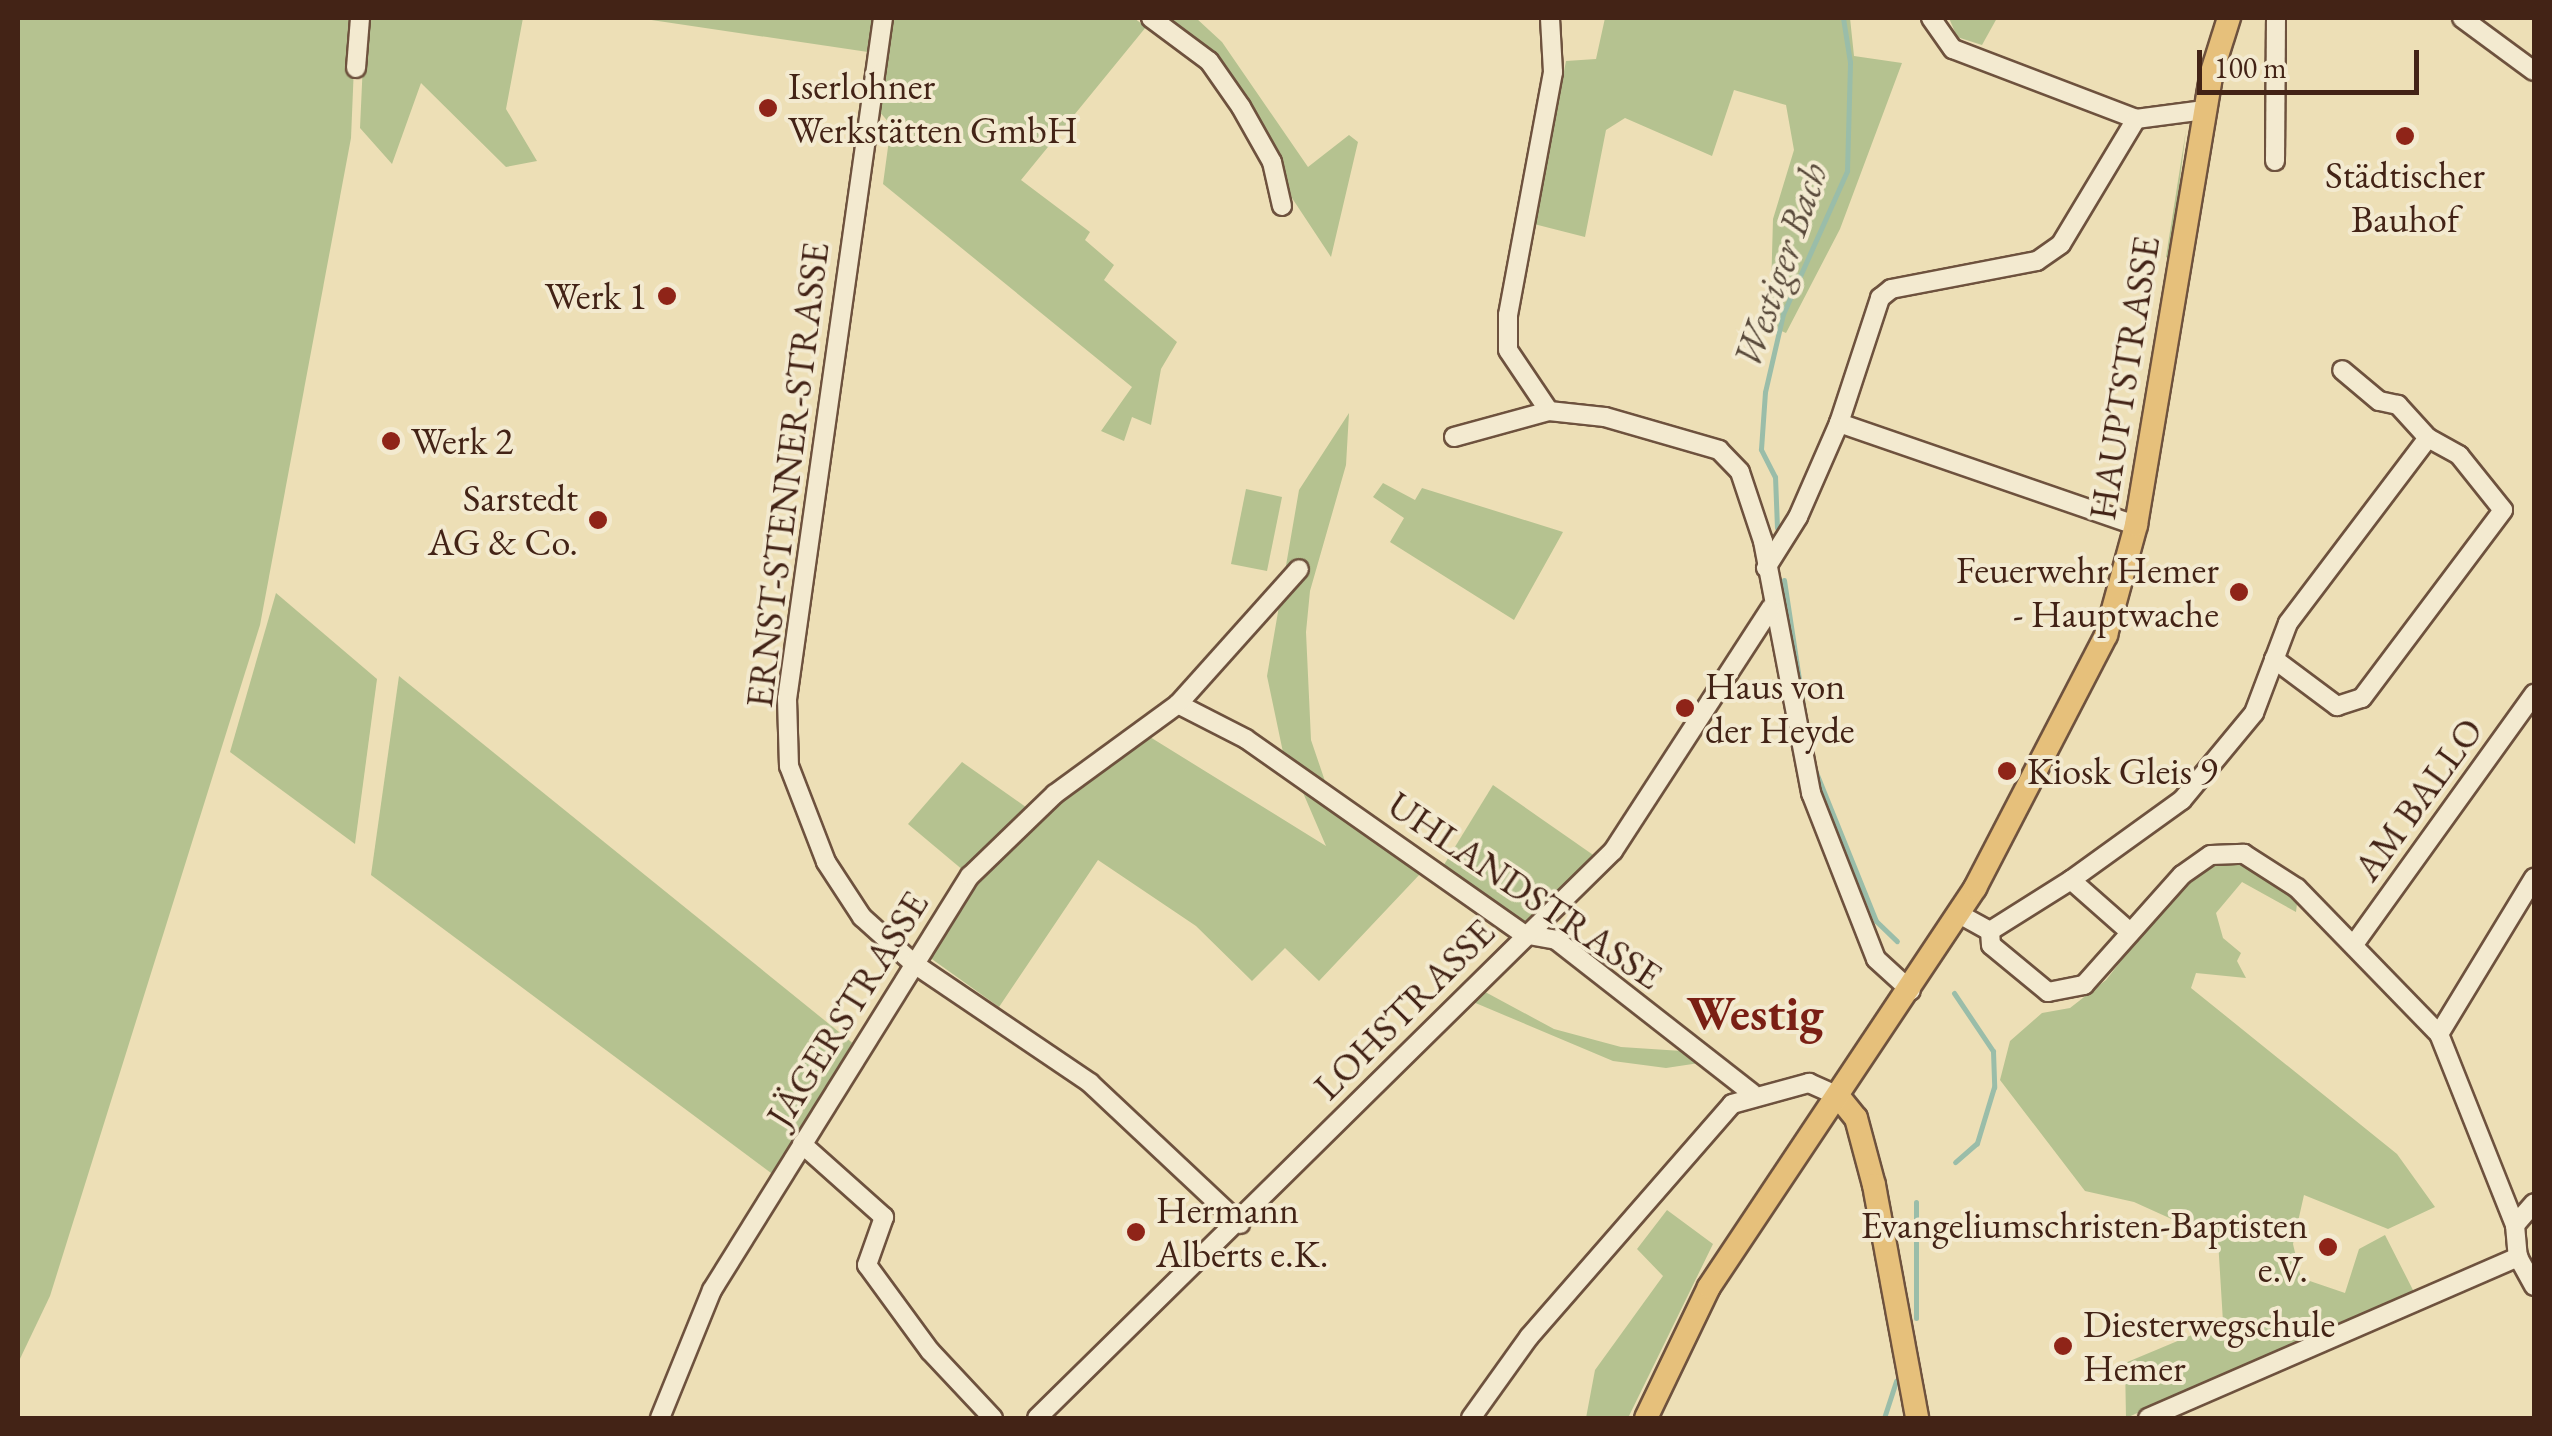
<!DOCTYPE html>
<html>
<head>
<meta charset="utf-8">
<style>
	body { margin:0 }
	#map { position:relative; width:2552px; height:1436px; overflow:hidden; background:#eddfb6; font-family:"EB Garamond",serif }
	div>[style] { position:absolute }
	.green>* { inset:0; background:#b5c290 }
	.stream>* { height:5px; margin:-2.5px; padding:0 2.5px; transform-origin:2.5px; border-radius:2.5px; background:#9abda9 }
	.roads { filter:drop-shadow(2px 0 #6e523e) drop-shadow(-2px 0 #6e523e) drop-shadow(0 2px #6e523e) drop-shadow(0 -2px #6e523e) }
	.minor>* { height:18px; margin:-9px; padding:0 9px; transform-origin:9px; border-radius:9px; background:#f3ead0 }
	.major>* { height:22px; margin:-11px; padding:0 11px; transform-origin:11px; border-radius:11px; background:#e6c07b }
	.dots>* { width:28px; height:28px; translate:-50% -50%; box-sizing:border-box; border:5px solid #f3ead0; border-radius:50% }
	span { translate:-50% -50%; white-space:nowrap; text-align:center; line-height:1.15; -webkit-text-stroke:8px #f3ead0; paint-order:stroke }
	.poi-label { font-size:38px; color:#432316 }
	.left { translate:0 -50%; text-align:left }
	.right { translate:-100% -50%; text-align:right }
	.street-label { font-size:38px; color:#432316 }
	.water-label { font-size:40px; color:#594a3b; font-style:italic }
	.district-label { font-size:48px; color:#7a1f14; font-weight:700 }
	.frame { position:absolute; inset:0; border:20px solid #432316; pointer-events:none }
	.scale { position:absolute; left:2197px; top:50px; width:222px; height:45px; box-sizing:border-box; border:5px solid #432316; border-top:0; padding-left:12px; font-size:30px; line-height:35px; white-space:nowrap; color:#432316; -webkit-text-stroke:8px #f3ead0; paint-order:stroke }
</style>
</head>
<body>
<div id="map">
	<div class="green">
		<i style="clip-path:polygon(18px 18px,356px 18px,351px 138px,260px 625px,50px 1296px,18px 1363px)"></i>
		<i style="clip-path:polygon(365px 18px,523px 18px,506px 109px,537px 161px,506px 167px,421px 83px,392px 164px,360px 128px)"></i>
		<i style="clip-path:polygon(638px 18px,873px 18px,868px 52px)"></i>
		<i style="clip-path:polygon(889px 18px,1134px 18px,1146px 27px,1021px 180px,1090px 232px,1085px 240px,1114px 265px,1104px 280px,1177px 342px,1161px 369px,1151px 425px,1132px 417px,1124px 441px,1101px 431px,1132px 387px,883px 184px,891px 125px,878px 110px)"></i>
		<i style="clip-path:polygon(1159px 18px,1196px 18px,1222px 42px,1308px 167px,1349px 135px,1358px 142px,1331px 257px,1292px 198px,1278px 157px,1213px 58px)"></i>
		<i style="clip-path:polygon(1605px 18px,1850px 18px,1854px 56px,1902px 63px,1840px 229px,1786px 333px,1770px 326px,1773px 219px,1794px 150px,1786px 105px,1734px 90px,1712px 156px,1625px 118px,1606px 130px,1585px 237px,1534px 224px,1566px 61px,1596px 59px)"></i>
		<i style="clip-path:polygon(1949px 18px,1997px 18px,1982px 45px,1957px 37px)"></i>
		<i style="clip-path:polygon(2186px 130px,2171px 252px,2168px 258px,2166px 257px)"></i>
		<i style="clip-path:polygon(1349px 413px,1346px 465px,1310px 591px,1306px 632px,1311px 740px,1327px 787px,1284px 757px,1267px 676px,1299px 490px)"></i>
		<i style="clip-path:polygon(1383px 483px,1415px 500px,1422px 488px,1563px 532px,1514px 620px,1390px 542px,1404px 518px,1373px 497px)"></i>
		<i style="clip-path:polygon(1246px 489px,1282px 497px,1267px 571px,1231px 564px)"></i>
		<i style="clip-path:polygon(276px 593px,377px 679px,355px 844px,230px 752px)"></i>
		<i style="clip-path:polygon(399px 676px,860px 1049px,775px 1176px,371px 875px)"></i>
		<i style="clip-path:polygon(1150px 737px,1326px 846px,1301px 788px,1421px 873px,1319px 981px,1285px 948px,1252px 981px,1196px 926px,1098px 860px,999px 1007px,929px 957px,975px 884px,1036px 818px)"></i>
		<i style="clip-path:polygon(962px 762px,1030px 810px,964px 871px,908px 824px)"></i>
		<i style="clip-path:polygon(1493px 785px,1599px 859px,1523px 926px,1442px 868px)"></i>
		<i style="clip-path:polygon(2214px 858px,2240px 858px,2298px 896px,2296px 912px,2242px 882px,2216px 913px,2223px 938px,2241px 953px,2237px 961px,2246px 978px,2196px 973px,2191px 988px,2397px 1154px,2435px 1207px,2388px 1229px,2304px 1195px,2293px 1244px,2301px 1278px,2345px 1293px,2359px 1249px,2385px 1235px,2414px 1292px,2126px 1418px,2125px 1363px,2223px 1322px,2218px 1240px,2134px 1202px,2085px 1191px,2000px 1080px,2010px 1041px,2042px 1013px,2070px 1008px,2106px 980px,2185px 879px)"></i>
		<i style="clip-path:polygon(1476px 987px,1554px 1029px,1621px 1047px,1697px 1052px,1706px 1062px,1666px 1068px,1613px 1061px,1466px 999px)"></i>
		<i style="clip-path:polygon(1667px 1210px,1713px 1244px,1628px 1418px,1586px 1418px,1595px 1370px,1663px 1276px,1637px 1249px)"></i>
	</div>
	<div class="stream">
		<i style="left:1777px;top:528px;width:51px;rotate:-92.2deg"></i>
		<i style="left:1775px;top:477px;width:31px;rotate:-117deg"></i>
		<i style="left:1761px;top:449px;width:57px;rotate:-86deg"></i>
		<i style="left:1765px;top:392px;width:80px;rotate:-77deg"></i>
		<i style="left:1783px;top:314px;width:157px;rotate:-65.9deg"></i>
		<i style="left:1847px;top:171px;width:109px;rotate:-88.4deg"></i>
		<i style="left:1850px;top:62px;width:45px;rotate:-99deg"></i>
		<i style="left:1784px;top:580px;width:147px;rotate:81.4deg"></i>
		<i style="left:1815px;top:770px;width:163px;rotate:68deg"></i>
		<i style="left:1876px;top:921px;width:29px;rotate:44deg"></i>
		<i style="left:1954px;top:993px;width:70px;rotate:56.1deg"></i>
		<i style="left:1993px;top:1051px;width:36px;rotate:88deg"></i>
		<i style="left:1994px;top:1087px;width:59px;rotate:106.9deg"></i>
		<i style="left:1977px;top:1143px;width:29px;rotate:139deg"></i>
		<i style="left:1916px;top:1202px;width:116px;rotate:90deg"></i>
		<i style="left:1884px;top:1418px;width:39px;rotate:-72deg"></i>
	</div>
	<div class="roads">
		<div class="minor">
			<i style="left:883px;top:18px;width:688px;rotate:98.02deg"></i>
			<i style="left:787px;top:699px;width:67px;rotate:88.3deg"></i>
			<i style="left:789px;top:766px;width:103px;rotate:68.9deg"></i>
			<i style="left:826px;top:862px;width:66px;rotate:56.8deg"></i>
			<i style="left:862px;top:917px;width:69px;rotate:42deg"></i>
			<i style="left:913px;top:963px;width:214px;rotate:34.1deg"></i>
			<i style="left:1090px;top:1083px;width:206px;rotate:43.2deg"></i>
			<i style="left:1151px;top:18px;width:72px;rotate:36.6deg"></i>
			<i style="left:1209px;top:61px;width:56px;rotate:55.2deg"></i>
			<i style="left:1241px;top:107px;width:63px;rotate:60.6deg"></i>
			<i style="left:1272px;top:162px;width:45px;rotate:77.2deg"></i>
			<i style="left:1931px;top:18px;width:38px;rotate:55deg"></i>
			<i style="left:1953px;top:49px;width:196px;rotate:20.9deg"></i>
			<i style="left:2462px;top:18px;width:89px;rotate:36.4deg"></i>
			<i style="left:356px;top:68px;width:50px;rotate:-85.4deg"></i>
			<i style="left:2275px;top:161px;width:143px;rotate:-89.6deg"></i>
			<i style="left:1549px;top:411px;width:73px;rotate:-123.9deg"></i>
			<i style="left:1508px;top:350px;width:35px;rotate:-90deg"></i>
			<i style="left:1508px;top:315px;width:247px;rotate:-79.5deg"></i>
			<i style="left:1553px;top:72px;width:54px;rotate:-93.2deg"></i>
			<i style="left:1839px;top:423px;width:314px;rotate:19deg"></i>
			<i style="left:1454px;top:437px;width:98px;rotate:-15.3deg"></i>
			<i style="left:1549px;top:411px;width:56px;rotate:6.1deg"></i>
			<i style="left:1605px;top:417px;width:119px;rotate:16.1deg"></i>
			<i style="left:1719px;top:450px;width:30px;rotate:46deg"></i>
			<i style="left:1740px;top:472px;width:73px;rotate:71.6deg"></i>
			<i style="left:1763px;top:541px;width:257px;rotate:79.2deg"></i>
			<i style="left:1811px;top:793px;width:178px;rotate:68.6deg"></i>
			<i style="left:1876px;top:959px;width:47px;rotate:42.4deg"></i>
			<i style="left:1766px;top:568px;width:60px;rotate:-57.9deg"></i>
			<i style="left:1798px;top:517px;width:103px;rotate:-66.4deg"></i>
			<i style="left:1839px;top:423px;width:132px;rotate:-71.8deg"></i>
			<i style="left:1880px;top:298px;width:14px;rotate:-39deg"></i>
			<i style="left:1891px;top:289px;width:149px;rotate:-10.9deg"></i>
			<i style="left:2037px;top:261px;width:29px;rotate:-35deg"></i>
			<i style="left:2061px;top:244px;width:146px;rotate:-59deg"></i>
			<i style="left:2136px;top:119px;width:69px;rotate:-7.5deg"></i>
			<i style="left:2274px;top:659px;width:79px;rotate:36.7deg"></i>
			<i style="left:2337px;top:706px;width:26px;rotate:-18deg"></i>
			<i style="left:2362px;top:698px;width:235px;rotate:-53.1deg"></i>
			<i style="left:2503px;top:510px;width:70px;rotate:-128.7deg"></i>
			<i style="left:2459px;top:455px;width:35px;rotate:-151deg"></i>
			<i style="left:1178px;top:704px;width:76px;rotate:27.2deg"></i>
			<i style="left:1246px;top:739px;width:339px;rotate:35.1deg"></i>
			<i style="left:1523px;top:934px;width:34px;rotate:10deg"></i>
			<i style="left:1556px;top:940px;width:249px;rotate:38deg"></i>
			<i style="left:2071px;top:880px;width:79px;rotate:41.4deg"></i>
			<i style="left:1959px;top:914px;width:35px;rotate:29deg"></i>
			<i style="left:1990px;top:931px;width:96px;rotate:-32.2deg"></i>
			<i style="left:2071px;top:880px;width:137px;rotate:-35.8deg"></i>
			<i style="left:2182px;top:800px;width:113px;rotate:-50.4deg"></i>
			<i style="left:2254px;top:713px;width:96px;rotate:-69.3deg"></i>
			<i style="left:2288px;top:623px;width:232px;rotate:-52.9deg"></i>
			<i style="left:2428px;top:438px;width:45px;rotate:-132.3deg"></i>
			<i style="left:2398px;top:405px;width:19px;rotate:-168deg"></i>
			<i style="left:2379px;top:401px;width:48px;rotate:-140deg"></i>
			<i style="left:1990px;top:931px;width:14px;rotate:86deg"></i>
			<i style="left:1991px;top:945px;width:74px;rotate:39.5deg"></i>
			<i style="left:2048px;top:992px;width:37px;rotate:-11deg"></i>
			<i style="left:2084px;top:985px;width:147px;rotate:-48.3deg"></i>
			<i style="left:2182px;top:875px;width:35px;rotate:-35deg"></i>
			<i style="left:2211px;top:855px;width:33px;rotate:-2deg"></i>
			<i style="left:2244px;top:854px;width:63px;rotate:32.7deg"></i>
			<i style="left:2297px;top:888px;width:204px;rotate:45.8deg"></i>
			<i style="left:2439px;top:1034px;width:206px;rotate:68.3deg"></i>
			<i style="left:2515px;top:1225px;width:32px;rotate:85deg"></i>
			<i style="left:2518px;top:1257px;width:33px;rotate:61deg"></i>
			<i style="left:2355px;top:943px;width:307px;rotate:-54.3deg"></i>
			<i style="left:2439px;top:1034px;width:183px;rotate:-58.7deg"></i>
			<i style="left:802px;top:1144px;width:110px;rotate:41.7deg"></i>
			<i style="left:884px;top:1217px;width:51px;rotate:109.5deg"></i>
			<i style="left:867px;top:1265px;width:107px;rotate:53.8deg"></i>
			<i style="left:930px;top:1351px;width:92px;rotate:46.8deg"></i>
			<i style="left:2515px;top:1225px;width:29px;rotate:-49deg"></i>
			<i style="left:660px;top:1418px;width:138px;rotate:-67.9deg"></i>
			<i style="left:712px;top:1290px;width:488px;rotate:-58.1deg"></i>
			<i style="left:970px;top:876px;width:118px;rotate:-44deg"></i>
			<i style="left:1055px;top:794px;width:152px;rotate:-36.2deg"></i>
			<i style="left:1178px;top:704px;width:181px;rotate:-48.1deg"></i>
			<i style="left:1037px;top:1418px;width:808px;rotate:-44.55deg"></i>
			<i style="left:1613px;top:851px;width:290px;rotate:-57deg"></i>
			<i style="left:1471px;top:1418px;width:100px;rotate:-54.4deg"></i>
			<i style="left:1529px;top:1337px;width:309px;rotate:-48.9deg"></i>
			<i style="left:1732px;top:1104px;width:80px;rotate:-15.3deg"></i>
			<i style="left:1809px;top:1083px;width:32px;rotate:24deg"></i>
			<i style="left:2148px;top:1418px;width:404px;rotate:-23.5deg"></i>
		</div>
		<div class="major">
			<i style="left:1838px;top:1096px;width:28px;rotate:51deg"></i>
			<i style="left:1856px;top:1118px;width:69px;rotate:75deg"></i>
			<i style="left:1874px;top:1185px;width:237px;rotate:79.5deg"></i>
			<i style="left:1646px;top:1418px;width:145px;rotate:-64.3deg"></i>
			<i style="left:1709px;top:1287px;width:480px;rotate:-56.3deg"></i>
			<i style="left:1975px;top:888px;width:285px;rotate:-62.6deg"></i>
			<i style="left:2106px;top:635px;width:114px;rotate:-74.7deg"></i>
			<i style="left:2136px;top:525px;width:456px;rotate:-80.5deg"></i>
			<i style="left:2211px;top:75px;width:60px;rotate:-72.5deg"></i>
		</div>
	</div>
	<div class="dots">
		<i style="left:768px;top:108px;background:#8f2418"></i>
		<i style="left:2405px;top:136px;background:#8f2418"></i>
		<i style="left:667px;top:296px;background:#8f2418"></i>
		<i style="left:391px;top:441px;background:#8f2418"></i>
		<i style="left:598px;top:520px;background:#8f2418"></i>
		<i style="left:2239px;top:592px;background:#8f2418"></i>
		<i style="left:1685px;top:708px;background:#8f2418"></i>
		<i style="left:2007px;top:771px;background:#8f2418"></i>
		<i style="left:1136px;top:1232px;background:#8f2418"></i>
		<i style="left:2328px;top:1247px;background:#8f2418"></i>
		<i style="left:2063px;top:1346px;background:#8f2418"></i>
	</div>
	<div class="poi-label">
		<span class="left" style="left:788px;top:108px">Iserlohner<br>Werkstätten GmbH</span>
		<span style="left:2405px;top:197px">Städtischer<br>Bauhof</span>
		<span class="right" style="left:647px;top:296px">Werk 1</span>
		<span class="left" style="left:411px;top:441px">Werk 2</span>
		<span class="right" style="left:578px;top:520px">Sarstedt<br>AG &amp; Co.</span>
		<span class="right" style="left:2219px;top:592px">Feuerwehr Hemer<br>- Hauptwache</span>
		<span class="left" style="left:1705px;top:708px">Haus von<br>der Heyde</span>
		<span class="left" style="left:2027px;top:771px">Kiosk Gleis 9</span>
		<span class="left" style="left:1156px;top:1232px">Hermann<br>Alberts e.K.</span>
		<span class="right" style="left:2308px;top:1247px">Evangeliumschristen-Baptisten<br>e.V.</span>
		<span class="left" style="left:2083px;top:1346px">Diesterwegschule<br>Hemer</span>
	</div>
	<div class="street-label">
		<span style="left:2124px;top:378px;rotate:-81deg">HAUPTSTRASSE</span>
		<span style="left:787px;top:475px;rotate:-83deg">ERNST-STENNER-STRASSE</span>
		<span style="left:2418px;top:799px;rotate:-54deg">AM BALLO</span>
		<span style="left:1525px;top:890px;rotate:34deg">UHLANDSTRASSE</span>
		<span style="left:847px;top:1009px;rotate:-58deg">JÄGERSTRASSE</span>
		<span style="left:1404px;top:1009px;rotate:-45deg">LOHSTRASSE</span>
	</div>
	<div class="water-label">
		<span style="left:1780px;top:265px;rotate:-71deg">Westiger Bach</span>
	</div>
	<div class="district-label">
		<span style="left:1755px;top:1014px">Westig</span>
	</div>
	<div class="frame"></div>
	<div class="scale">100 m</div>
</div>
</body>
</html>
